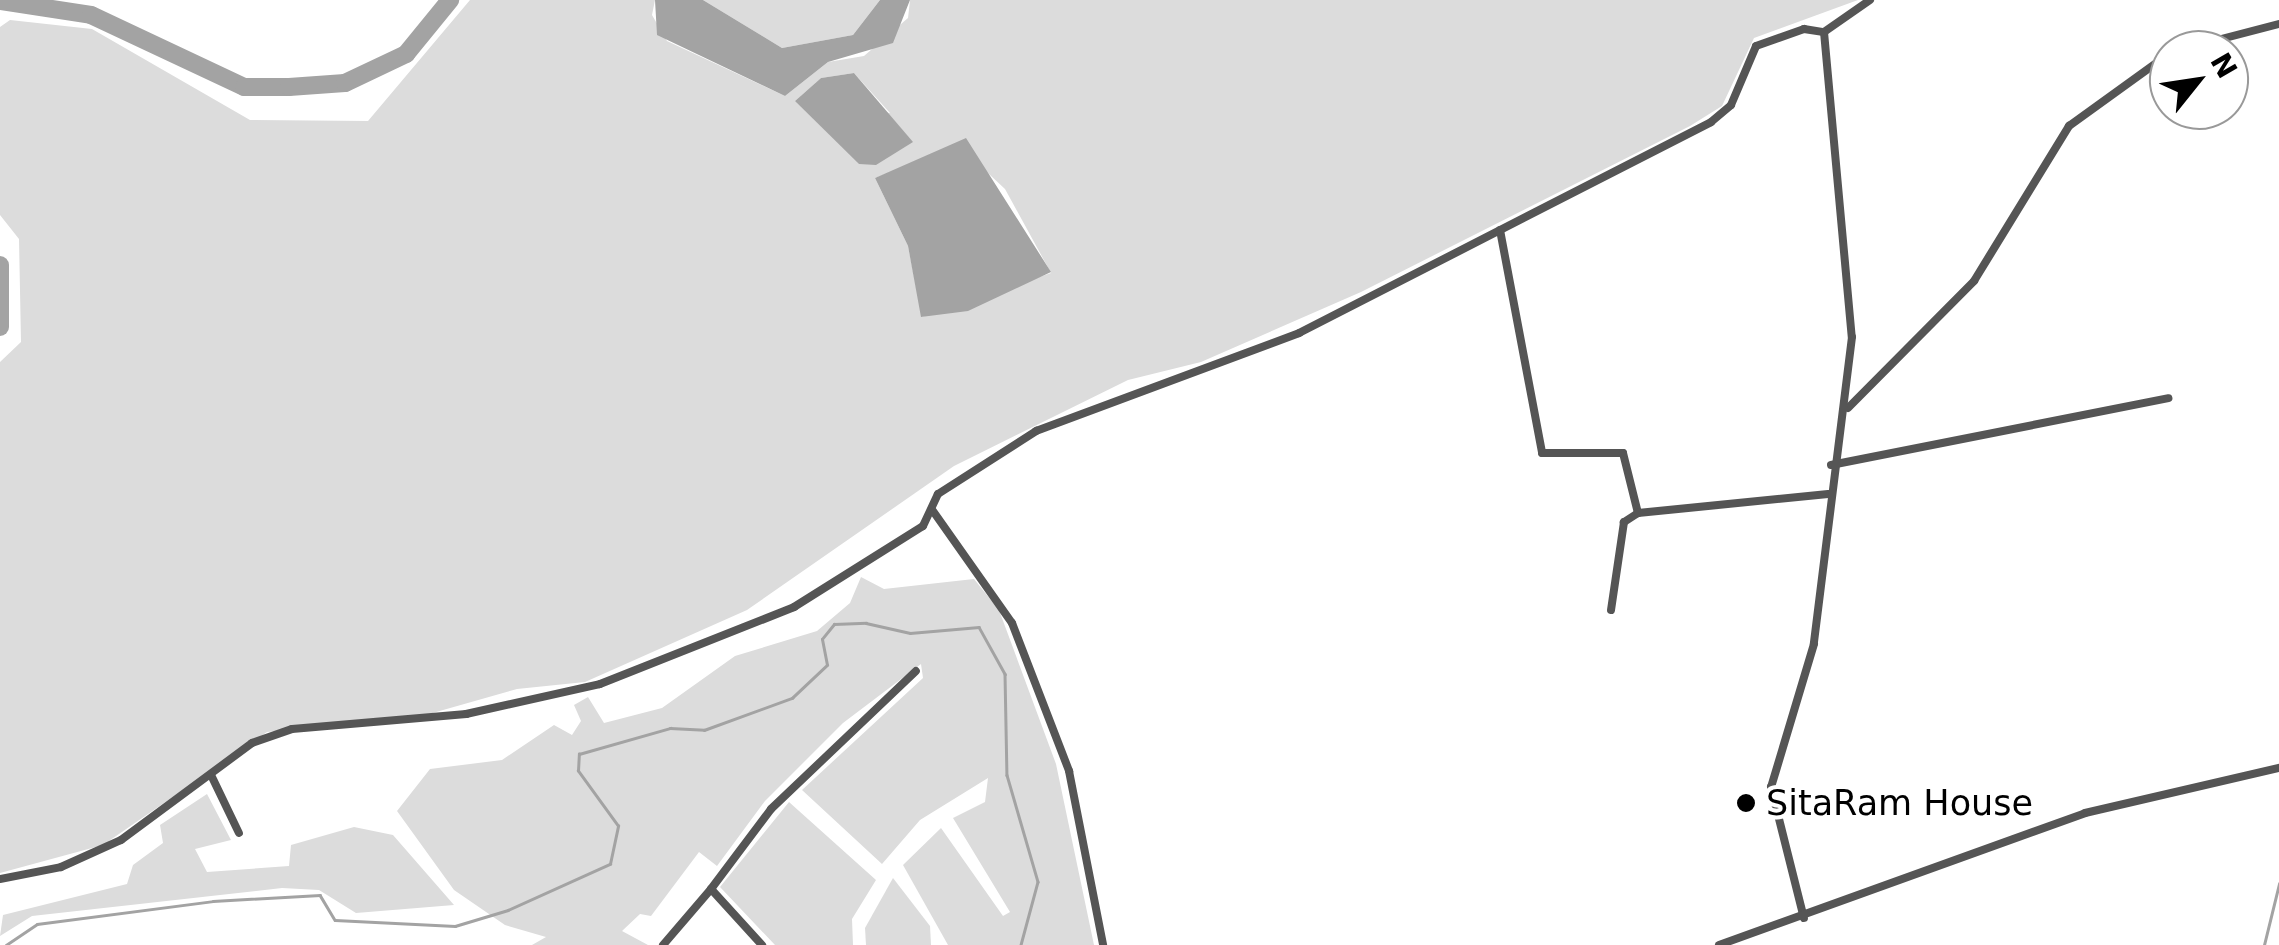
<!DOCTYPE html>
<html>
<head>
<meta charset="utf-8">
<style>
	body { margin:0 }
	#map { position:relative; width:2279px; height:945px; overflow:hidden; background:#fff; font-family:"DejaVu Sans",sans-serif }
	div>[style] { position:absolute }
	.green>* { inset:0; background:#dcdcdc }
	.water>* { inset:0; background:#a3a3a3 }
	.stream>* { height:2.5px; margin:-1.25px; padding:0 1.25px; transform-origin:1.25px; border-radius:1.25px; background:#a3a3a3 }
	.river>* { height:18px; margin:-9px; padding:0 9px; transform-origin:9px; border-radius:9px; background:#a3a3a3 }
	.street>* { height:8px; margin:-4px; padding:0 4px; transform-origin:4px; border-radius:4px; background:#555 }
	.dots>* { width:28px; height:28px; translate:-50% -50%; box-sizing:border-box; border:5px solid #fff; border-radius:50% }
	span { translate:-50% -50%; white-space:nowrap; text-align:center; line-height:1.15; -webkit-text-stroke:8px #fff; paint-order:stroke }
	.poi-label { font-size:35px; color:#000 }
	.left { translate:0 -50%; text-align:left }
	.north { position:absolute; left:2149px; top:30px; width:100px; height:100px; box-sizing:border-box; background:#fff; border:2px solid #999; border-radius:50%; rotate:60deg; font-size:28px; font-weight:700; line-height:40px; text-align:center; color:#000 }
	.north::after { content:''; display:block; margin:auto; width:35px; height:45px; background:#000; clip-path:polygon(50% 0,100% 100%,50% 72%,0 100%) }
</style>
</head>
<body>
<div id="map">
	<div class="green">
		<i style="clip-path:polygon(evenodd,470px 0,655px 0,652px 15px,667px 41px,785px 96px,828px 62px,864px 56px,908px 18px,910px 0,1858px 0,1754px 38px,1722px 106px,1690px 126px,1361px 292px,1201px 362px,1128px 380px,954px 466px,747px 610px,585px 682px,517px 689px,415px 718px,267px 732px,103px 845px,0 873px,0 362px,21px 342px,19px 239px,0 215px,0 27px,10px 20px,92px 29px,250px 120px,368px 121px,470px 0,854px 73px,890px 113px,795px 101px,821px 78px,854px 73px,470px 0,959px 146px,1005px 189px,1051px 273px,922px 317px,908px 246px,875px 178px,959px 146px)"></i>
		<i style="clip-path:polygon(703px 0,880px 0,853px 35px,782px 48px)"></i>
		<i style="clip-path:polygon(861px 577px,884px 589px,974px 579px,999px 610px,1056px 764px,1094px 945px,948px 945px,903px 865px,941px 828px,1003px 916px,1010px 912px,953px 818px,985px 802px,988px 778px,920px 820px,882px 864px,802px 790px,923px 678px,921px 664px,843px 723px,765px 801px,717px 866px,699px 852px,651px 916px,640px 914px,622px 931px,648px 945px,532px 945px,546px 937px,505px 925px,454px 890px,397px 811px,430px 769px,502px 760px,554px 725px,572px 735px,581px 721px,574px 705px,588px 697px,604px 723px,662px 708px,735px 656px,817px 631px,850px 603px)"></i>
		<i style="clip-path:polygon(207px 794px,231px 840px,195px 849px,207px 872px,289px 866px,291px 845px,354px 827px,393px 835px,454px 905px,356px 913px,319px 890px,282px 888px,32px 916px,0 936px,3px 915px,127px 884px,133px 865px,163px 843px,160px 825px)"></i>
		<i style="clip-path:polygon(789px 802px,876px 880px,852px 919px,853px 945px,775px 945px,720px 887px)"></i>
		<i style="clip-path:polygon(893px 878px,930px 926px,931px 945px,866px 945px,865px 928px)"></i>
	</div>
	<div class="water">
		<i style="clip-path:polygon(655px 0,703px 0,782px 48px,853px 35px,880px 0,910px 0,893px 43px,828px 62px,785px 96px,657px 35px)"></i>
		<i style="clip-path:polygon(854px 73px,913px 142px,876px 165px,859px 164px,795px 101px,821px 78px)"></i>
		<i style="clip-path:polygon(966px 138px,1051px 272px,968px 311px,921px 317px,908px 246px,875px 178px)"></i>
	</div>
	<div class="stream">
		<i style="left:6px;top:945px;width:37px;rotate:-34deg"></i>
		<i style="left:37px;top:924px;width:177px;rotate:-7.4deg"></i>
		<i style="left:213px;top:901px;width:107px;rotate:-3.2deg"></i>
		<i style="left:320px;top:895px;width:29px;rotate:59deg"></i>
		<i style="left:335px;top:920px;width:120px;rotate:2.9deg"></i>
		<i style="left:455px;top:926px;width:55px;rotate:-16.8deg"></i>
		<i style="left:508px;top:910px;width:112px;rotate:-24.3deg"></i>
		<i style="left:610px;top:864px;width:39px;rotate:-78deg"></i>
		<i style="left:618px;top:826px;width:68px;rotate:-126deg"></i>
		<i style="left:578px;top:771px;width:17px;rotate:-87deg"></i>
		<i style="left:579px;top:754px;width:95px;rotate:-15.9deg"></i>
		<i style="left:670px;top:728px;width:34px;rotate:3deg"></i>
		<i style="left:704px;top:730px;width:94px;rotate:-20deg"></i>
		<i style="left:792px;top:698px;width:48px;rotate:-43.3deg"></i>
		<i style="left:827px;top:665px;width:26px;rotate:-101deg"></i>
		<i style="left:822px;top:639px;width:19px;rotate:-51deg"></i>
		<i style="left:834px;top:624px;width:32px;rotate:-2deg"></i>
		<i style="left:866px;top:623px;width:45px;rotate:12.8deg"></i>
		<i style="left:910px;top:633px;width:69px;rotate:-5deg"></i>
		<i style="left:979px;top:627px;width:54px;rotate:61deg"></i>
		<i style="left:1005px;top:674px;width:101px;rotate:88.9deg"></i>
		<i style="left:1007px;top:775px;width:111px;rotate:73.8deg"></i>
		<i style="left:1038px;top:882px;width:65px;rotate:105.1deg"></i>
		<i style="left:2264px;top:945px;width:63px;rotate:-76.2deg"></i>
	</div>
	<div class="river">
		<i style="left:0;top:1px;width:92px;rotate:8.7deg"></i>
		<i style="left:91px;top:15px;width:169px;rotate:25.2deg"></i>
		<i style="left:244px;top:87px;width:45px"></i>
		<i style="left:289px;top:87px;width:56px;rotate:-4.1deg"></i>
		<i style="left:345px;top:83px;width:68px;rotate:-25.4deg"></i>
		<i style="left:406px;top:54px;width:70px;rotate:-50.8deg"></i>
		<i style="left:0;top:265px;width:62px;rotate:90deg"></i>
	</div>
	<div class="street">
		<i style="left:1824px;top:32px;width:56px;rotate:-34.8deg"></i>
		<i style="left:2179px;top:50px;width:103px;rotate:-14.6deg"></i>
		<i style="left:1500px;top:230px;width:227px;rotate:79.3deg"></i>
		<i style="left:1542px;top:453px;width:81px"></i>
		<i style="left:1623px;top:453px;width:62px;rotate:76deg"></i>
		<i style="left:1638px;top:513px;width:17px;rotate:147deg"></i>
		<i style="left:1624px;top:522px;width:89px;rotate:98.4deg"></i>
		<i style="left:1848px;top:408px;width:179px;rotate:-45.2deg"></i>
		<i style="left:1974px;top:281px;width:182px;rotate:-58.5deg"></i>
		<i style="left:2069px;top:126px;width:123px;rotate:-35.8deg"></i>
		<i style="left:1831px;top:465px;width:344px;rotate:-11.2deg"></i>
		<i style="left:933px;top:511px;width:137px;rotate:54.8deg"></i>
		<i style="left:1012px;top:623px;width:159px;rotate:68.9deg"></i>
		<i style="left:1069px;top:771px;width:177px;rotate:78.9deg"></i>
		<i style="left:1638px;top:513px;width:191px;rotate:-5.7deg"></i>
		<i style="left:212px;top:777px;width:62px;rotate:64.3deg"></i>
		<i style="left:0;top:879px;width:62px;rotate:-11.1deg"></i>
		<i style="left:61px;top:867px;width:66px;rotate:-24.2deg"></i>
		<i style="left:121px;top:840px;width:163px;rotate:-36.5deg"></i>
		<i style="left:252px;top:743px;width:42px;rotate:-19.3deg"></i>
		<i style="left:292px;top:729px;width:175px;rotate:-4.9deg"></i>
		<i style="left:466px;top:714px;width:137px;rotate:-12.6deg"></i>
		<i style="left:600px;top:684px;width:209px;rotate:-21.6deg"></i>
		<i style="left:794px;top:607px;width:152px;rotate:-32.1deg"></i>
		<i style="left:923px;top:526px;width:35px;rotate:-65deg"></i>
		<i style="left:938px;top:494px;width:117px;rotate:-32.7deg"></i>
		<i style="left:1036px;top:431px;width:281px;rotate:-20.4deg"></i>
		<i style="left:1299px;top:333px;width:463px;rotate:-27.1deg"></i>
		<i style="left:1711px;top:122px;width:26px;rotate:-40deg"></i>
		<i style="left:1731px;top:105px;width:64px;rotate:-67deg"></i>
		<i style="left:1756px;top:46px;width:51px;rotate:-19.5deg"></i>
		<i style="left:1804px;top:29px;width:20px;rotate:9deg"></i>
		<i style="left:1824px;top:32px;width:306px;rotate:84.8deg"></i>
		<i style="left:1852px;top:337px;width:309px;rotate:97.1deg"></i>
		<i style="left:1814px;top:644px;width:149px;rotate:106.7deg"></i>
		<i style="left:1771px;top:787px;width:135px;rotate:75.9deg"></i>
		<i style="left:711px;top:889px;width:100px;rotate:-53.1deg"></i>
		<i style="left:771px;top:809px;width:200px;rotate:-43.6deg"></i>
		<i style="left:663px;top:945px;width:74px;rotate:-49.4deg"></i>
		<i style="left:711px;top:889px;width:76px;rotate:47.7deg"></i>
		<i style="left:1719px;top:945px;width:389px;rotate:-19.8deg"></i>
		<i style="left:2085px;top:813px;width:199px;rotate:-13.1deg"></i>
	</div>
	<div class="dots">
		<i style="left:1746px;top:803px;background:#000"></i>
	</div>
	<div class="poi-label">
		<span class="left" style="left:1766px;top:803px">SitaRam House</span>
	</div>
	<div class="north">N</div>
</div>
</body>
</html>
